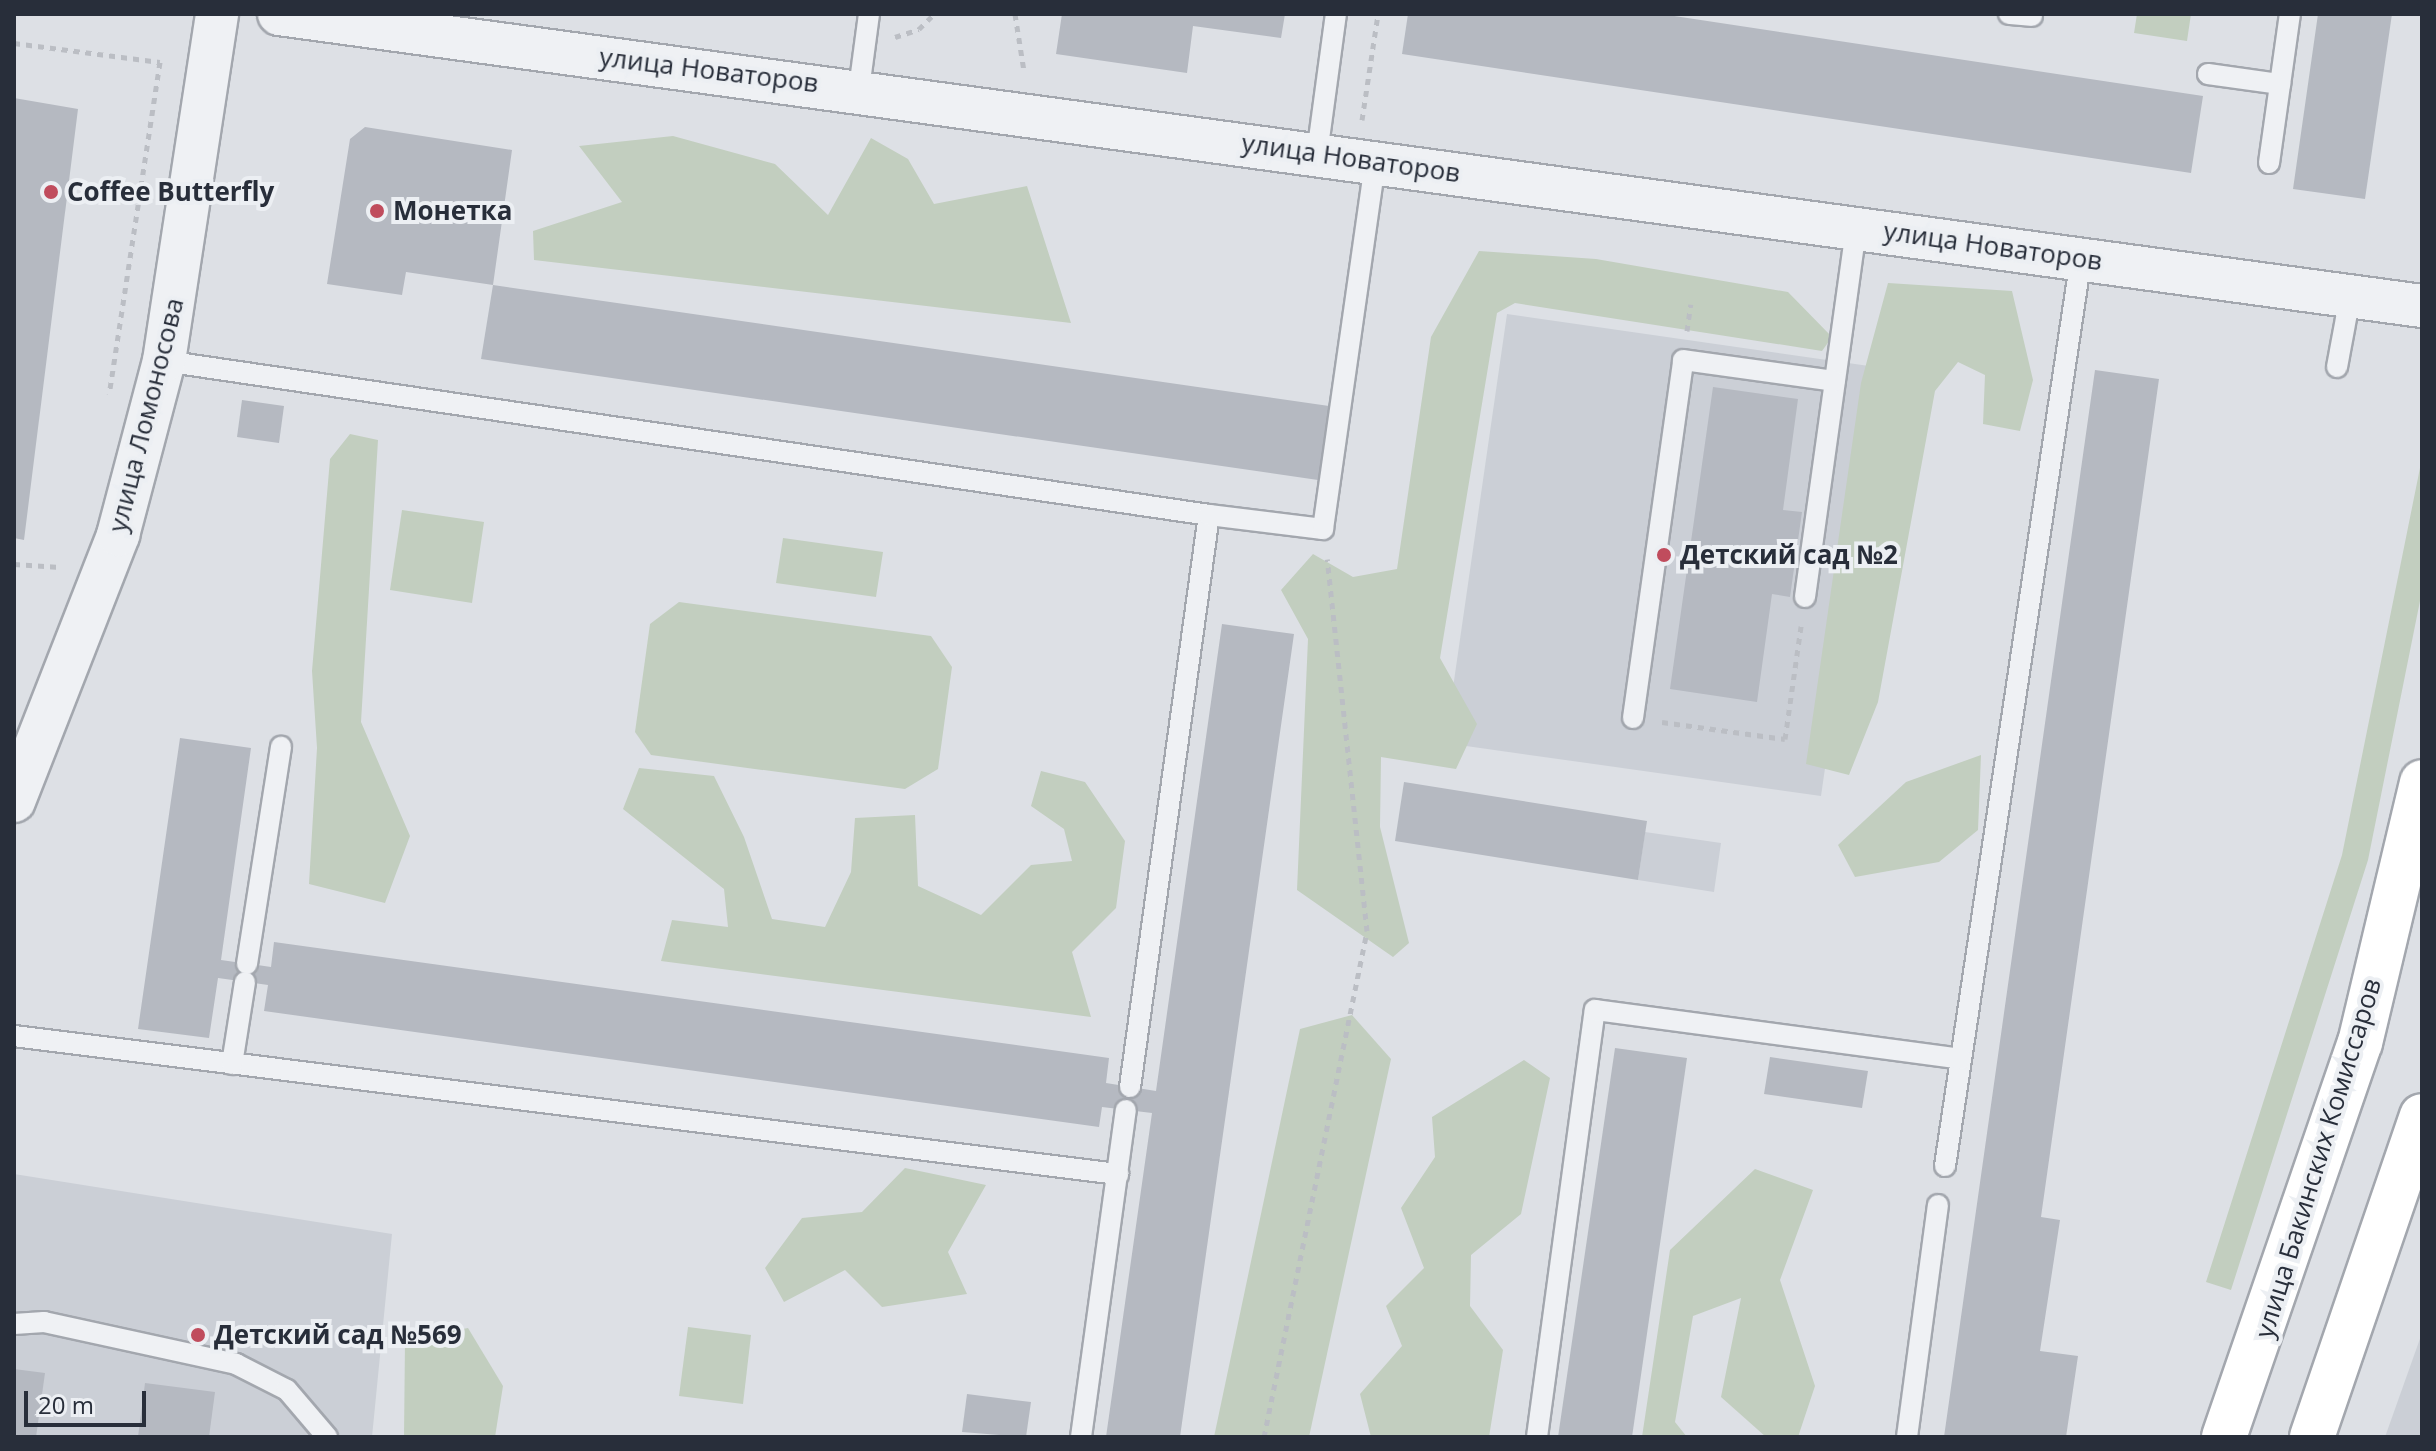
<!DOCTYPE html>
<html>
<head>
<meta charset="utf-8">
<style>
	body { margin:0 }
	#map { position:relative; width:2436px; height:1451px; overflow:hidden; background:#dde0e5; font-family:"Open Sans",sans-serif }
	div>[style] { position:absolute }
	.built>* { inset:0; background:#cbcfd6 }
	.green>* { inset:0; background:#c2cebf }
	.building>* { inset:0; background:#b5b9c1 }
	.path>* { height:5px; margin-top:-2.5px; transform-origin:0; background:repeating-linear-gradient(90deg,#bbbec4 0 6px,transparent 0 12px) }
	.roads { filter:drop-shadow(2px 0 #a3a7ae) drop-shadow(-2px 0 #a3a7ae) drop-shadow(0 2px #a3a7ae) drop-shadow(0 -2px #a3a7ae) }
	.service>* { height:20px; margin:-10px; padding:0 10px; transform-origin:10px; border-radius:10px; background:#eff1f4 }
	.minor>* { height:42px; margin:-21px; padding:0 21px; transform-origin:21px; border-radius:21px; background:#eff1f4 }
	.primary>* { height:44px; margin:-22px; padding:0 22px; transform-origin:22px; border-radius:22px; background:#fff }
	.dots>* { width:22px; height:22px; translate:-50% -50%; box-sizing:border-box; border:4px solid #eceff3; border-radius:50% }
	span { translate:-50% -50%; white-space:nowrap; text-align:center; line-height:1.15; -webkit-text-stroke:8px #eceff3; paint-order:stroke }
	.street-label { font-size:26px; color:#282e3a }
	.poi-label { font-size:26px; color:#282e3a; font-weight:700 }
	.left { translate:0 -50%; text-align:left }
	.frame { position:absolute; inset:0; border:16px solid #282e3a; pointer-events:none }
	.scale { position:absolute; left:24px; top:1391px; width:122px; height:36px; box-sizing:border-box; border:4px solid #282e3a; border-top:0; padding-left:10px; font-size:24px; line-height:28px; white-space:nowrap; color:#282e3a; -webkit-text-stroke:6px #eceff3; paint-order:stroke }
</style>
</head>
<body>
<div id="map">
	<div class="built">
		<i style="clip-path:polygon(1507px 314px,1883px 368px,1821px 796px,1445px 743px)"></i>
		<i style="clip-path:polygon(1645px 832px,1721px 843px,1714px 892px,1638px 880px)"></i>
		<i style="clip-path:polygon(14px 1174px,392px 1234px,372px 1437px,14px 1437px)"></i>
		<i style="clip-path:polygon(2422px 1333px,2422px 1437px,2385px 1437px)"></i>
	</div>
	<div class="green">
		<i style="clip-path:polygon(2137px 14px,2191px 14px,2187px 41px,2134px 33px)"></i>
		<i style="clip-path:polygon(673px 136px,775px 164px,828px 215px,871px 138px,908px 159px,934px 204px,1027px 186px,1071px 323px,534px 260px,533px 231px,622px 202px,579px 146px)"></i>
		<i style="clip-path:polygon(1479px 251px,1596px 259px,1788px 292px,1832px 337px,1822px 351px,1515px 303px,1497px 313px,1440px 658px,1477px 724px,1456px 769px,1381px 757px,1380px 827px,1409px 943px,1393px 957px,1297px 890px,1308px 639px,1281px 590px,1313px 554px,1353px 577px,1397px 569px,1431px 337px)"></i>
		<i style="clip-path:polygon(1888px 283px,2012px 291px,2033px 380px,2020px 431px,1983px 424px,1985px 375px,1958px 362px,1935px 391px,1878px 702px,1849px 775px,1806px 764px,1861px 383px)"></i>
		<i style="clip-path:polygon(350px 434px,378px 440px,361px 722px,410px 836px,385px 903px,309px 884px,317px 748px,312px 671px,330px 459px)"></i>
		<i style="clip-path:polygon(2422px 458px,2422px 591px,2368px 860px,2231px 1290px,2206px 1282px,2342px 855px)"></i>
		<i style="clip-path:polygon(402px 510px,484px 522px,472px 603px,390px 590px)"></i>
		<i style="clip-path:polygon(783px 538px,883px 552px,876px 597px,776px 583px)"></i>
		<i style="clip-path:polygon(679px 602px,931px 636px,952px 667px,938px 769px,905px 789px,651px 755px,635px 732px,650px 624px)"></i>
		<i style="clip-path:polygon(1981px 755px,1978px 830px,1939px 862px,1855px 877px,1838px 845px,1906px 782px)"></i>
		<i style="clip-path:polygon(639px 768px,714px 776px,744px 837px,772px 919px,825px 927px,851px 872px,855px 818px,915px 815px,918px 886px,981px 915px,1031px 865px,1072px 861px,1064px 829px,1031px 806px,1041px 771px,1085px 782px,1125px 841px,1116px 908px,1072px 952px,1091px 1017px,661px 961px,672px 920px,728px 927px,724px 889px,623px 809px)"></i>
		<i style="clip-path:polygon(1352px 1015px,1391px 1059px,1309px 1437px,1214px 1437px,1300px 1029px)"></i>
		<i style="clip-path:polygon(1524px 1060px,1550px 1078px,1521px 1214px,1471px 1255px,1470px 1306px,1503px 1350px,1489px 1437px,1371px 1437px,1360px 1394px,1402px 1346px,1386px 1306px,1424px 1268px,1401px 1208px,1435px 1157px,1432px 1117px)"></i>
		<i style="clip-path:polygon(905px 1168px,986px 1185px,948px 1252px,967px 1294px,882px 1307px,845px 1270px,784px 1302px,765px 1268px,802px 1218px,862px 1212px)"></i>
		<i style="clip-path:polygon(1755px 1169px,1813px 1190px,1780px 1280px,1815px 1386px,1798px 1437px,1766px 1437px,1721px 1397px,1741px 1298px,1693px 1316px,1675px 1422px,1687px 1437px,1642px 1437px,1670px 1250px)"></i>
		<i style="clip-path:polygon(688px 1327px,751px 1335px,743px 1404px,679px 1396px)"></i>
		<i style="clip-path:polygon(468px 1328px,503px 1386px,495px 1437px,404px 1437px,405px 1340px)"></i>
	</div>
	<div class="building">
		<i style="clip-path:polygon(1062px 14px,1285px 14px,1281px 38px,1193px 26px,1187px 73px,1056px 54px)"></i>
		<i style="clip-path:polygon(1408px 14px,1661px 14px,2203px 96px,2191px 173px,1402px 54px)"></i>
		<i style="clip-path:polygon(2318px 14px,2392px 14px,2365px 199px,2293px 189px)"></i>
		<i style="clip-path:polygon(14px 98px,78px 109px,24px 540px,14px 538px)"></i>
		<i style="clip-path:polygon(365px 127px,512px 150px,493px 285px,406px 272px,402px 295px,327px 284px,350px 139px)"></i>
		<i style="clip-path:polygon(493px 285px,1329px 406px,1318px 480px,481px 359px)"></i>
		<i style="clip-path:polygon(2095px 370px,2159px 379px,2041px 1217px,2060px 1220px,2040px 1351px,2078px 1356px,2066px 1437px,1944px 1437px)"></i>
		<i style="clip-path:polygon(1713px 387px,1798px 399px,1783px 510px,1802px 512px,1790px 597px,1772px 594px,1757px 702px,1670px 689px)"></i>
		<i style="clip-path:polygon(242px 400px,284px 406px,279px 443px,237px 437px)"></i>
		<i style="clip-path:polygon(1222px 624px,1294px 634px,1180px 1437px,1106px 1437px,1152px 1113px,1102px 1107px,1099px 1127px,264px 1011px,268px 985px,218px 978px,209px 1038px,138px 1029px,180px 738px,251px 748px,221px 960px,271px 967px,274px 942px,1109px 1058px,1106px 1083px,1156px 1091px)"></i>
		<i style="clip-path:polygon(1404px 782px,1647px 821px,1638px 880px,1395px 841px)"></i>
		<i style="clip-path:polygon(1615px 1048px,1687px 1058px,1632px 1437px,1558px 1437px)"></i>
		<i style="clip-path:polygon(1770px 1057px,1868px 1071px,1862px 1108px,1764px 1094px)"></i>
		<i style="clip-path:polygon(14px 1369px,45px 1373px,36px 1437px,14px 1437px)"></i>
		<i style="clip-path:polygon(145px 1383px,215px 1392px,209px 1437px,138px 1437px)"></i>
		<i style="clip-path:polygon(967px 1394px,1031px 1402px,1026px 1437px,962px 1432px)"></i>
	</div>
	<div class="path">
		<i style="left:1015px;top:14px;width:58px;rotate:81deg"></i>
		<i style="left:895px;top:37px;width:25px;rotate:-18deg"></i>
		<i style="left:919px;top:29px;width:21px;rotate:-45deg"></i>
		<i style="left:14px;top:43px;width:147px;rotate:7.4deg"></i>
		<i style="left:160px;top:62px;width:336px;rotate:98.7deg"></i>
		<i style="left:1362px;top:120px;width:107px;rotate:-81.4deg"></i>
		<i style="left:1687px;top:331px;width:27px;rotate:-82deg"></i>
		<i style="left:14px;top:564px;width:46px;rotate:3.7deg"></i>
		<i style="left:1662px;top:722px;width:124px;rotate:7.9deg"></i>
		<i style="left:1785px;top:739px;width:114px;rotate:-81.9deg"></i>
		<i style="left:1264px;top:1437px;width:516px;rotate:-78.49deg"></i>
		<i style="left:1367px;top:931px;width:374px;rotate:-96.1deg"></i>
	</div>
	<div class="roads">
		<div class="service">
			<i style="left:2009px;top:14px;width:23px;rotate:5deg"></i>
			<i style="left:2208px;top:74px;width:73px;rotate:7.9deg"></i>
			<i style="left:859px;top:89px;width:76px;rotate:-82.4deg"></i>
			<i style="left:1317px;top:154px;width:141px;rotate:-82.3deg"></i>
			<i style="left:2269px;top:163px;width:150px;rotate:-82deg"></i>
			<i style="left:164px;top:361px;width:1056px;rotate:8.38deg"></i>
			<i style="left:2337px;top:367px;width:71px;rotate:-79.5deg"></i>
			<i style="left:1805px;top:597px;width:373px;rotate:-82.1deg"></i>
			<i style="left:1633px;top:718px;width:361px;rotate:-82deg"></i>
			<i style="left:1683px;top:360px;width:153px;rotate:7.9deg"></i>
			<i style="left:247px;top:964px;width:220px;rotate:-81.1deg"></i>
			<i style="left:14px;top:1036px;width:1113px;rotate:7.13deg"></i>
			<i style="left:232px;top:1064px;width:83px;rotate:-81deg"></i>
			<i style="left:1130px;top:1087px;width:577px;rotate:-82.14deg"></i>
			<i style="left:1209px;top:515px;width:115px;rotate:7deg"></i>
			<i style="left:1323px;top:529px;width:371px;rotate:-81.9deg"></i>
			<i style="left:1945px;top:1166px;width:918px;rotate:-81.48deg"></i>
			<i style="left:14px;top:1324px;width:30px;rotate:-4deg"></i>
			<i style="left:44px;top:1322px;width:197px;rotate:12.3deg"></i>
			<i style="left:236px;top:1364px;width:57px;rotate:27deg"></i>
			<i style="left:287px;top:1390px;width:62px;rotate:49.6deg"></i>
			<i style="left:1081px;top:1437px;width:330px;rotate:-82.2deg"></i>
			<i style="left:1537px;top:1437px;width:431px;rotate:-82.3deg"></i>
			<i style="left:1595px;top:1010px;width:369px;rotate:7.6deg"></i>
			<i style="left:1907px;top:1437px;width:234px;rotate:-82.4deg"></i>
		</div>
		<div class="minor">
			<i style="left:279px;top:14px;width:2163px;rotate:7.76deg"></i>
			<i style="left:14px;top:801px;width:286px;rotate:-68.6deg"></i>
			<i style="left:118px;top:535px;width:180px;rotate:-75.2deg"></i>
			<i style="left:164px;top:361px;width:351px;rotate:-81.3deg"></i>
		</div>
		<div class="primary">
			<i style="left:2224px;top:1437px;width:417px;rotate:-71deg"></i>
			<i style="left:2360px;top:1043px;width:268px;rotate:-76.6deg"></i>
			<i style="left:2312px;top:1437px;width:339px;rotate:-71.1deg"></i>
		</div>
	</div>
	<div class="dots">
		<i style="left:51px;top:192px;background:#c04c5d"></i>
		<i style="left:377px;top:211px;background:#c04c5d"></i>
		<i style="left:1664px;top:555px;background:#c04c5d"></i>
		<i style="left:198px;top:1335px;background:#c04c5d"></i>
	</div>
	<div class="street-label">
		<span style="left:709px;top:70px;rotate:7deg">улица Новаторов</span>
		<span style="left:1351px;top:158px;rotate:8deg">улица Новаторов</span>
		<span style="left:1993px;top:246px;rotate:8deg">улица Новаторов</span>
		<span style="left:146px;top:415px;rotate:-76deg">улица Ломоносова</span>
		<span style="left:2318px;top:1158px;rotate:-73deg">улица Бакинских Комиссаров</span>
	</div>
	<div class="poi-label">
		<span class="left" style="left:67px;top:192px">Coffee Butterfly</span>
		<span class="left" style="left:393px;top:211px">Монетка</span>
		<span class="left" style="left:1680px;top:555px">Детский сад №2</span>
		<span class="left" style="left:214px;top:1335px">Детский сад №569</span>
	</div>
	<div class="frame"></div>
	<div class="scale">20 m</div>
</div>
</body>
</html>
